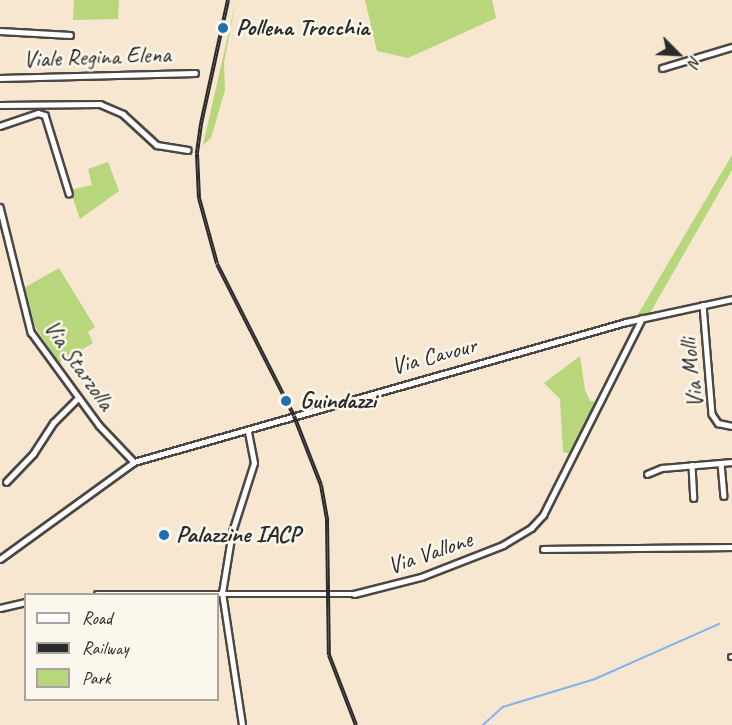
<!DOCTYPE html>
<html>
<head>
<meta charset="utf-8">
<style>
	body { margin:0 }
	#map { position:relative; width:732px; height:725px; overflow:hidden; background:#f7e6d0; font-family:Caveat,sans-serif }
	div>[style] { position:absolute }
	.green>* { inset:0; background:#b8d67c }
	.stream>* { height:1.5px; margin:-0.75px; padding:0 0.75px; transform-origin:0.75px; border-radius:0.75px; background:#81b4ee }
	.roads { filter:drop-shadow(2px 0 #4a4744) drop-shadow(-2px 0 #4a4744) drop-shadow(0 2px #4a4744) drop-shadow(0 -2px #4a4744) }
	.street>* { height:4.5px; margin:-2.25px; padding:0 2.25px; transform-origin:2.25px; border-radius:2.25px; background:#fff }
	.rail>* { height:4px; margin-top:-2px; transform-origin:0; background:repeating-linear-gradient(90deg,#fbf7ec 0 4.5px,#2b2b2b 0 9px); box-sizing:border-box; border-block:2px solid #2b2b2b }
	.dots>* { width:16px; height:16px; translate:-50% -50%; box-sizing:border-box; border:3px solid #fbf7ec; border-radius:50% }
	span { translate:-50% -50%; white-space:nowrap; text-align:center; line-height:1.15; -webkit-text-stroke:5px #fbf7ec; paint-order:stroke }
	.poi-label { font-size:24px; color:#2b2b2b; font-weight:700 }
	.left { translate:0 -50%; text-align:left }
	.street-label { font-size:24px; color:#2b2b2b }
	.legend { position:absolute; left:24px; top:593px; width:195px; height:108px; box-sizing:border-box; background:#fbf7ec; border:2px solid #a8a59f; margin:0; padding:8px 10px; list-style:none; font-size:18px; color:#2b2b2b }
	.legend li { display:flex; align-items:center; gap:12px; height:30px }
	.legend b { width:30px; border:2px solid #a8a59f }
	.north { position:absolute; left:648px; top:24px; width:60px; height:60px; -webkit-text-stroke:4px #fbf7ec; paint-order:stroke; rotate:114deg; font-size:16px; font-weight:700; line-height:24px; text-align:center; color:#2b2b2b }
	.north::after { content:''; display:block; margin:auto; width:21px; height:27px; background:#2b2b2b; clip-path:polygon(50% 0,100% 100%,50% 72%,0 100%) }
</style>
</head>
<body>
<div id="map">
	<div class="green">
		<i style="clip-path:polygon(74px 0,119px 0,118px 19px,73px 20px)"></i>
		<i style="clip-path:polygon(236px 0,224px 63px,225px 90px,211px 138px,203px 145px)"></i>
		<i style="clip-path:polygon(365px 0,492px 0,496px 18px,408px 58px,377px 51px)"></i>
		<i style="clip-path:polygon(732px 155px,732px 170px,650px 313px,637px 316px)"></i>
		<i style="clip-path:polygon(108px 162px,119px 191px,80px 219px,70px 190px,92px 185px,88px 169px)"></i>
		<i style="clip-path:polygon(59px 268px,95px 327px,88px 332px,93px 343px,59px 363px,30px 319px,24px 288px)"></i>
		<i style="clip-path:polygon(580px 356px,585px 390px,590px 401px,597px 402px,572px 454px,563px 452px,560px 399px,544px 383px)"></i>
	</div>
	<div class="stream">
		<i style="left:483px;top:725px;width:27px;rotate:-42deg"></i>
		<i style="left:503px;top:707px;width:96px;rotate:-16.9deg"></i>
		<i style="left:595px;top:679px;width:136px;rotate:-23.9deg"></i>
	</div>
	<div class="roads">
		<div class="street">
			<i style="left:0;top:31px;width:70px;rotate:3.3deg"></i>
			<i style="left:662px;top:68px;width:73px;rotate:-16.7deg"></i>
			<i style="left:0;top:78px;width:195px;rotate:-1.5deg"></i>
			<i style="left:0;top:105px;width:100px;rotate:-0.6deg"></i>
			<i style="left:100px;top:104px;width:25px;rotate:23deg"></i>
			<i style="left:123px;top:114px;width:46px;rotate:42.4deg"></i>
			<i style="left:157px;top:145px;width:31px;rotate:9deg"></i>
			<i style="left:0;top:126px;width:40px;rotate:-18.9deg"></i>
			<i style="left:38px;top:113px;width:7px;rotate:16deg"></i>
			<i style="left:45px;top:115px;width:82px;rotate:72.9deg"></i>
			<i style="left:0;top:207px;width:129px;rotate:76.1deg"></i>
			<i style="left:31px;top:332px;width:115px;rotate:53.8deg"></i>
			<i style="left:99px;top:425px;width:51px;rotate:46.6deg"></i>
			<i style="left:703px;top:305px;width:109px;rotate:85.3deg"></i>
			<i style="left:712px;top:414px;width:11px;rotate:56deg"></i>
			<i style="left:718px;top:423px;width:14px;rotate:12deg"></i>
			<i style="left:721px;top:463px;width:33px;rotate:85deg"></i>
			<i style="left:692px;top:465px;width:33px;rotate:87deg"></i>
			<i style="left:647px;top:474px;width:16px;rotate:-22deg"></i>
			<i style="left:662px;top:468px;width:70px;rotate:-4.9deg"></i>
			<i style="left:6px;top:482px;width:39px;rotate:-46deg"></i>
			<i style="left:33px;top:454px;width:37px;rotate:-57deg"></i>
			<i style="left:53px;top:423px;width:35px;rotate:-45deg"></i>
			<i style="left:543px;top:549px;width:189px;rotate:-0.6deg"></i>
			<i style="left:0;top:559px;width:165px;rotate:-35.9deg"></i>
			<i style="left:134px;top:462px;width:512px;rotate:-15.88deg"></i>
			<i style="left:626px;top:322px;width:108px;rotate:-12.2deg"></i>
			<i style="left:97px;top:594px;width:257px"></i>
			<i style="left:354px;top:594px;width:69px;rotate:-14.2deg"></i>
			<i style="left:421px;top:577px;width:88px;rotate:-21.3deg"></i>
			<i style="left:503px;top:545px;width:33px;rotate:-31deg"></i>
			<i style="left:531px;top:528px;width:18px;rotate:-47deg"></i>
			<i style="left:543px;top:515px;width:220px;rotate:-63.3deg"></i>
			<i style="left:0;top:608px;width:27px;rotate:-13deg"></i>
			<i style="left:731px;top:657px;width:1px"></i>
			<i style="left:242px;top:725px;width:134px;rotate:-98.6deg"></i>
			<i style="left:222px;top:593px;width:62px;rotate:-80.7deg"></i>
			<i style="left:232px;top:532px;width:72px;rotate:-72.3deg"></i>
			<i style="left:254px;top:463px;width:32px;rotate:-101deg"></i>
		</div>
	</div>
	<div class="rail">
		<i style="left:228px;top:0;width:127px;rotate:102.3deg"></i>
		<i style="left:201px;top:124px;width:30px;rotate:98deg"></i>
		<i style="left:197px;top:154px;width:44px;rotate:87.4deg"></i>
		<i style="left:199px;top:198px;width:68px;rotate:74.7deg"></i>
		<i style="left:217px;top:264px;width:170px;rotate:63.1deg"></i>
		<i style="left:294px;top:416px;width:74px;rotate:68.6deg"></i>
		<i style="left:321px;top:485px;width:36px;rotate:80deg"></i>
		<i style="left:327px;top:520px;width:135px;rotate:89.2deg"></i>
		<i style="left:329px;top:655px;width:75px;rotate:68.9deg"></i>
	</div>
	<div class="dots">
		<i style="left:223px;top:28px;background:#1f6fb2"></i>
		<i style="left:286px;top:401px;background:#1f6fb2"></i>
		<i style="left:164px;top:535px;background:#1f6fb2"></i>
	</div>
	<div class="poi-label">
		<span class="left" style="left:236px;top:28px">Pollena Trocchia</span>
		<span class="left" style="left:300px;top:401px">Guindazzi</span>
		<span class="left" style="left:176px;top:535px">Palazzine IACP</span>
	</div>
	<div class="street-label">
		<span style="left:97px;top:57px;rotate:-2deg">Viale Regina Elena</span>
		<span style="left:434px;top:356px;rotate:-15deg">Via Cavour</span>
		<span style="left:79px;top:365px;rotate:55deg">Via Starzolla</span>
		<span style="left:692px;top:373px;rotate:-96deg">Via Molli</span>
		<span style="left:430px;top:553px;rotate:-19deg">Via Vallone</span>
	</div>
	<ul class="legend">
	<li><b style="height:8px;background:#fff"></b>Road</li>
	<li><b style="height:8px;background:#2b2b2b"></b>Railway</li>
	<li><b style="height:16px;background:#b8d67c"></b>Park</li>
	</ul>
	<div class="north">N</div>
</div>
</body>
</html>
